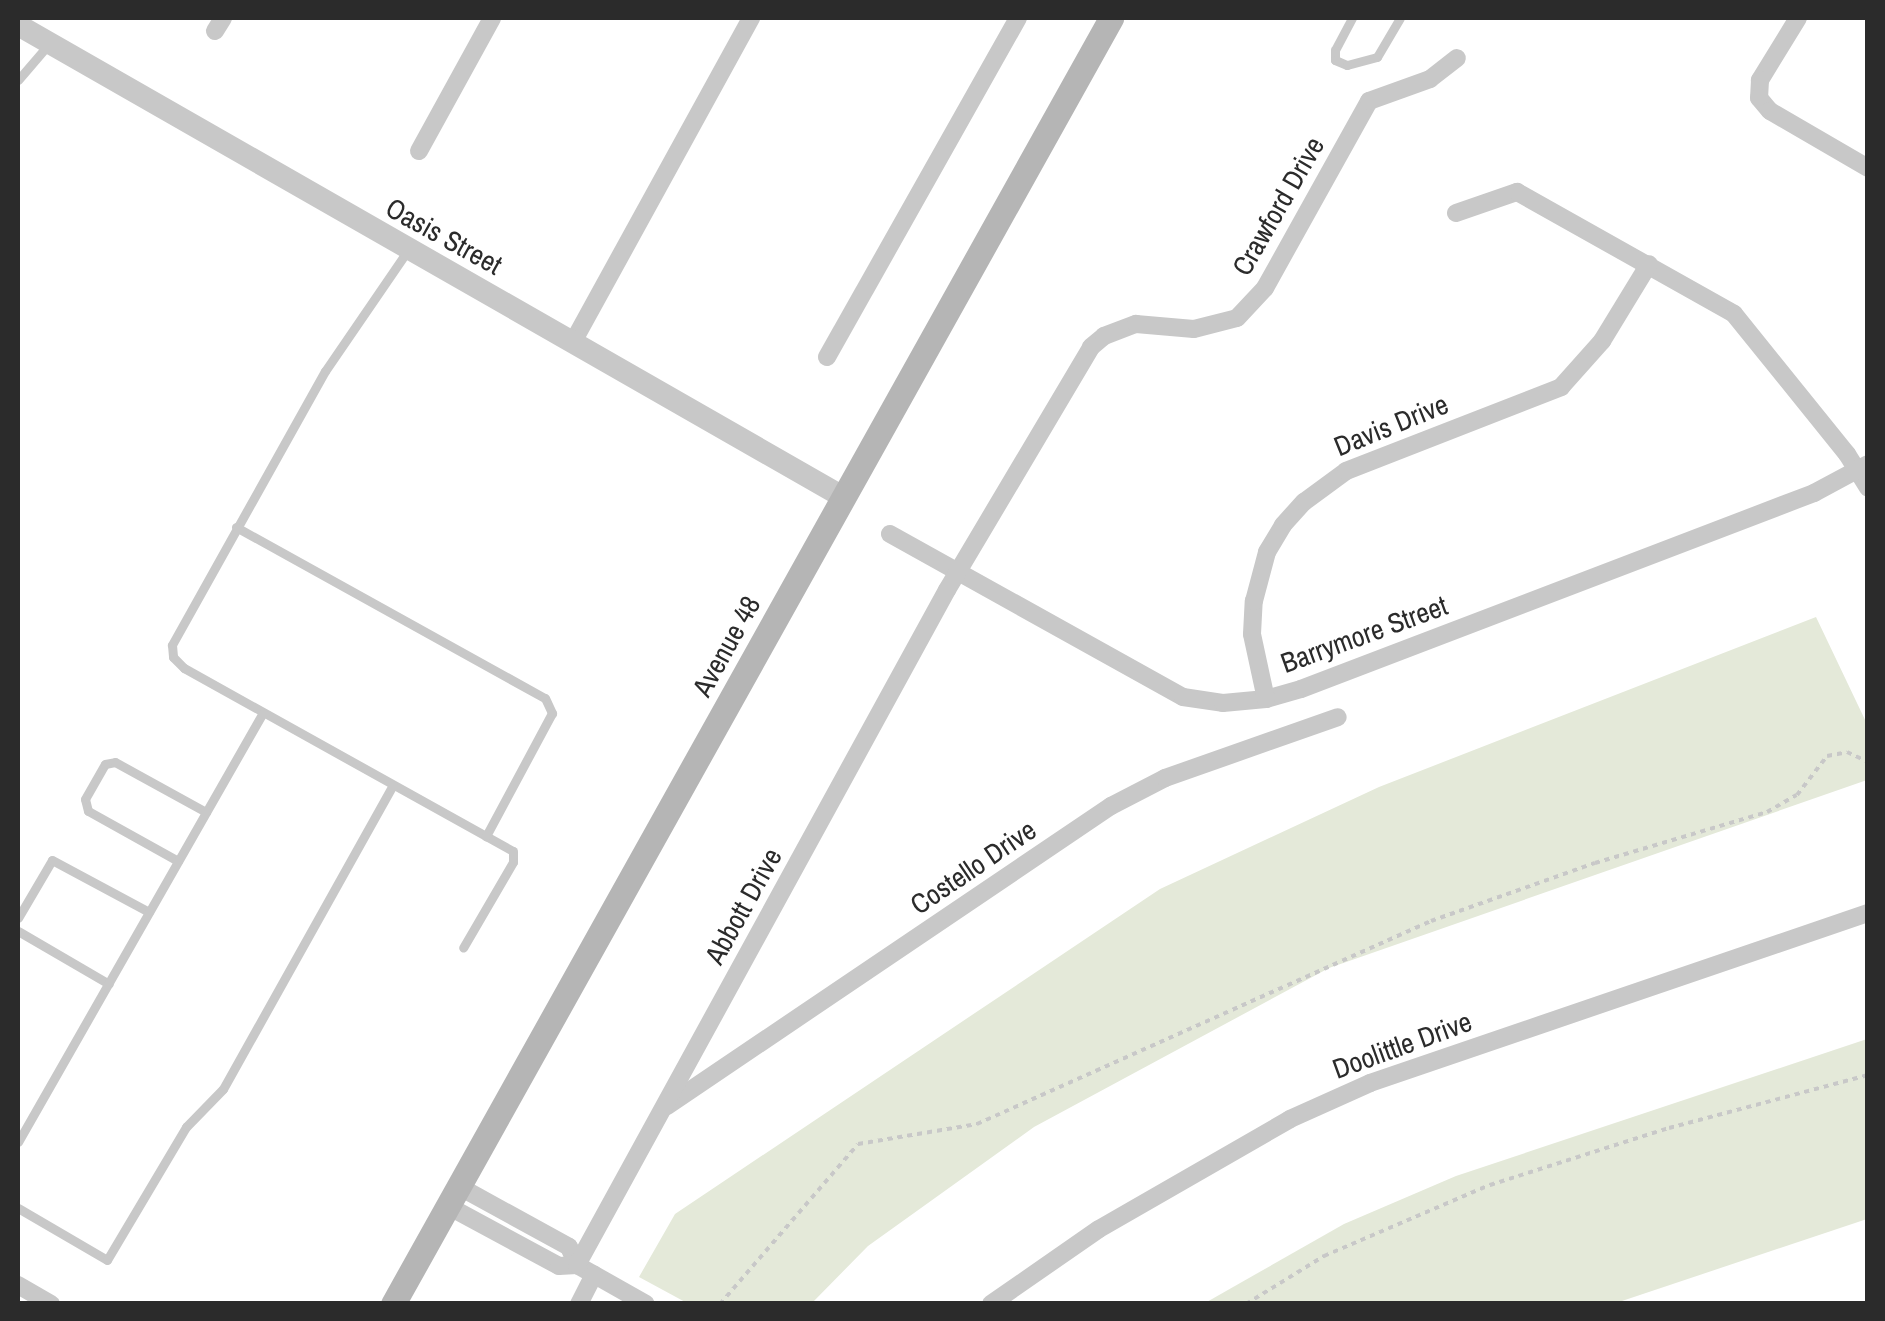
<!DOCTYPE html>
<html>
<head>
<meta charset="utf-8">
<style>
	body { margin:0 }
	#map { position:relative; width:1885px; height:1321px; overflow:hidden; background:#fff; font-family:"Archivo Narrow",sans-serif }
	div>[style] { position:absolute }
	.green>* { inset:0; background:#e4e9d9 }
	.path>* { height:4px; margin-top:-2px; transform-origin:0; background:repeating-linear-gradient(90deg,#c8c8c8 0 5px,transparent 0 10px) }
	.service>* { height:9px; margin:-4.5px; padding:0 4.5px; transform-origin:4.5px; border-radius:4.5px; background:#c8c8c8 }
	.minor>* { height:18px; margin:-9px; padding:0 9px; transform-origin:9px; border-radius:9px; background:#c8c8c8 }
	.tertiary>* { height:22px; margin:-11px; padding:0 11px; transform-origin:11px; border-radius:11px; background:#c8c8c8 }
	.secondary>* { height:25px; margin:-12.5px; padding:0 12.5px; transform-origin:12.5px; border-radius:12.5px; background:#b5b5b5 }
	span { translate:-50% -50%; white-space:nowrap; text-align:center; line-height:1.15; -webkit-text-stroke:10px #fff; paint-order:stroke }
	.street-label { font-size:28px; color:#2b2b2b }
	.frame { position:absolute; inset:0; border:20px solid #2b2b2b; pointer-events:none }
</style>
</head>
<body>
<div id="map">
	<div class="green">
		<i style="clip-path:polygon(1816px 617px,1867px 724px,1867px 780px,1329px 968px,1034px 1127px,868px 1246px,812px 1303px,687px 1303px,639px 1277px,675px 1214px,1160px 889px,1379px 787px)"></i>
		<i style="clip-path:polygon(1867px 1039px,1867px 1219px,1616px 1303px,1205px 1303px,1344px 1224px,1456px 1176px)"></i>
	</div>
	<div class="path">
		<i style="left:720px;top:1304px;width:211px;rotate:-49.2deg"></i>
		<i style="left:858px;top:1144px;width:121px;rotate:-9.5deg"></i>
		<i style="left:977px;top:1124px;width:497px;rotate:-24.1deg"></i>
		<i style="left:1431px;top:921px;width:174px;rotate:-19.5deg"></i>
		<i style="left:1595px;top:863px;width:179px;rotate:-16.5deg"></i>
		<i style="left:1767px;top:812px;width:34px;rotate:-30deg"></i>
		<i style="left:1797px;top:795px;width:49px;rotate:-52.4deg"></i>
		<i style="left:1827px;top:756px;width:20px;rotate:-11deg"></i>
		<i style="left:1847px;top:752px;width:23px;rotate:25deg"></i>
		<i style="left:1246px;top:1304px;width:92px;rotate:-31.6deg"></i>
		<i style="left:1324px;top:1256px;width:181px;rotate:-23.2deg"></i>
		<i style="left:1490px;top:1185px;width:188px;rotate:-17.7deg"></i>
		<i style="left:1669px;top:1128px;width:206px;rotate:-14.9deg"></i>
	</div>
	<div class="service">
		<i style="left:1352px;top:18px;width:36px;rotate:118deg"></i>
		<i style="left:1335px;top:50px;width:10px;rotate:90deg"></i>
		<i style="left:1335px;top:60px;width:13px;rotate:23deg"></i>
		<i style="left:1347px;top:65px;width:31px;rotate:-15deg"></i>
		<i style="left:1377px;top:57px;width:45px;rotate:-59.5deg"></i>
		<i style="left:18px;top:80px;width:46px;rotate:-49.4deg"></i>
		<i style="left:408px;top:250px;width:147px;rotate:124.4deg"></i>
		<i style="left:325px;top:371px;width:314px;rotate:119.2deg"></i>
		<i style="left:172px;top:645px;width:12px;rotate:85deg"></i>
		<i style="left:173px;top:657px;width:16px;rotate:45deg"></i>
		<i style="left:184px;top:668px;width:376px;rotate:29.1deg"></i>
		<i style="left:513px;top:851px;width:11px;rotate:90deg"></i>
		<i style="left:513px;top:862px;width:99px;rotate:120.2deg"></i>
		<i style="left:236px;top:527px;width:353px;rotate:29deg"></i>
		<i style="left:545px;top:698px;width:17px;rotate:65deg"></i>
		<i style="left:552px;top:713px;width:140px;rotate:118.2deg"></i>
		<i style="left:178px;top:861px;width:103px;rotate:-150.9deg"></i>
		<i style="left:88px;top:811px;width:12px;rotate:-104deg"></i>
		<i style="left:85px;top:799px;width:40px;rotate:-60.3deg"></i>
		<i style="left:105px;top:764px;width:10px;rotate:-11deg"></i>
		<i style="left:115px;top:762px;width:104px;rotate:28.8deg"></i>
		<i style="left:18px;top:918px;width:67px;rotate:-59.6deg"></i>
		<i style="left:52px;top:860px;width:110px;rotate:28.2deg"></i>
		<i style="left:18px;top:931px;width:105px;rotate:30.2deg"></i>
		<i style="left:18px;top:1142px;width:494px;rotate:-60.3deg"></i>
		<i style="left:18px;top:1208px;width:103px;rotate:30.3deg"></i>
		<i style="left:107px;top:1260px;width:155px;rotate:-59.3deg"></i>
		<i style="left:186px;top:1127px;width:53px;rotate:-45.8deg"></i>
		<i style="left:223px;top:1089px;width:348px;rotate:-60.8deg"></i>
	</div>
	<div class="minor">
		<i style="left:1798px;top:18px;width:73px;rotate:121.5deg"></i>
		<i style="left:1760px;top:80px;width:18px;rotate:93deg"></i>
		<i style="left:1759px;top:98px;width:17px;rotate:50deg"></i>
		<i style="left:1770px;top:111px;width:113px;rotate:30.2deg"></i>
		<i style="left:215px;top:31px;width:15px;rotate:-58deg"></i>
		<i style="left:419px;top:151px;width:152px;rotate:-61.2deg"></i>
		<i style="left:1456px;top:213px;width:65px;rotate:-19deg"></i>
		<i style="left:1517px;top:192px;width:249px;rotate:29.3deg"></i>
		<i style="left:1734px;top:314px;width:180px;rotate:51.1deg"></i>
		<i style="left:1847px;top:454px;width:40px;rotate:58deg"></i>
		<i style="left:573px;top:342px;width:370px;rotate:-61.2deg"></i>
		<i style="left:827px;top:357px;width:389px;rotate:-60.6deg"></i>
		<i style="left:890px;top:534px;width:335px;rotate:29.1deg"></i>
		<i style="left:1183px;top:697px;width:40px;rotate:8.5deg"></i>
		<i style="left:1223px;top:703px;width:43px;rotate:-5.3deg"></i>
		<i style="left:1266px;top:699px;width:36px;rotate:-16deg"></i>
		<i style="left:1301px;top:689px;width:549px;rotate:-20.91deg"></i>
		<i style="left:1814px;top:493px;width:61px;rotate:-28.2deg"></i>
		<i style="left:1266px;top:699px;width:66px;rotate:-102.2deg"></i>
		<i style="left:1252px;top:634px;width:33px;rotate:-87deg"></i>
		<i style="left:1254px;top:601px;width:51px;rotate:-75.1deg"></i>
		<i style="left:1267px;top:552px;width:31px;rotate:-59deg"></i>
		<i style="left:1283px;top:525px;width:31px;rotate:-48deg"></i>
		<i style="left:1304px;top:502px;width:52px;rotate:-36.4deg"></i>
		<i style="left:1346px;top:471px;width:231px;rotate:-21.3deg"></i>
		<i style="left:1561px;top:387px;width:62px;rotate:-48.3deg"></i>
		<i style="left:1602px;top:341px;width:90px;rotate:-58.6deg"></i>
		<i style="left:667px;top:1106px;width:536px;rotate:-34.05deg"></i>
		<i style="left:1111px;top:806px;width:61px;rotate:-27.4deg"></i>
		<i style="left:1165px;top:778px;width:183px;rotate:-19.4deg"></i>
		<i style="left:460px;top:1187px;width:124px;rotate:28.8deg"></i>
		<i style="left:569px;top:1247px;width:20px;rotate:66deg"></i>
		<i style="left:448px;top:1206px;width:126px;rotate:28.4deg"></i>
		<i style="left:559px;top:1266px;width:18px;rotate:-3deg"></i>
		<i style="left:577px;top:1265px;width:79px;rotate:29.5deg"></i>
		<i style="left:577px;top:1265px;width:770px;rotate:-61.27deg"></i>
		<i style="left:947px;top:590px;width:282px;rotate:-59.3deg"></i>
		<i style="left:1091px;top:347px;width:17px;rotate:-40deg"></i>
		<i style="left:1104px;top:336px;width:34px;rotate:-21deg"></i>
		<i style="left:1136px;top:324px;width:58px;rotate:4.9deg"></i>
		<i style="left:1194px;top:329px;width:44px;rotate:-14.3deg"></i>
		<i style="left:1237px;top:318px;width:41px;rotate:-47deg"></i>
		<i style="left:1265px;top:288px;width:214px;rotate:-60.9deg"></i>
		<i style="left:1369px;top:101px;width:65px;rotate:-19.8deg"></i>
		<i style="left:1430px;top:79px;width:34px;rotate:-38deg"></i>
		<i style="left:18px;top:1285px;width:38px;rotate:30deg"></i>
		<i style="left:579px;top:1304px;width:33px;rotate:-63deg"></i>
		<i style="left:991px;top:1304px;width:131px;rotate:-34.8deg"></i>
		<i style="left:1099px;top:1229px;width:220px;rotate:-29.9deg"></i>
		<i style="left:1290px;top:1119px;width:88px;rotate:-24.2deg"></i>
		<i style="left:1370px;top:1083px;width:526px;rotate:-18.85deg"></i>
	</div>
	<div class="tertiary">
		<i style="left:18px;top:25px;width:950px;rotate:29.77deg"></i>
	</div>
	<div class="secondary">
		<i style="left:393px;top:1304px;width:1473px;rotate:-60.82deg"></i>
	</div>
	<div class="street-label">
		<span style="left:1278px;top:206px;rotate:-60deg">Crawford Drive</span>
		<span style="left:444px;top:236px;rotate:29deg">Oasis Street</span>
		<span style="left:1391px;top:425px;rotate:-22deg">Davis Drive</span>
		<span style="left:1364px;top:634px;rotate:-20deg">Barrymore Street</span>
		<span style="left:726px;top:646px;rotate:-61deg">Avenue 48</span>
		<span style="left:973px;top:867px;rotate:-34deg">Costello Drive</span>
		<span style="left:743px;top:906px;rotate:-61deg">Abbott Drive</span>
		<span style="left:1402px;top:1045px;rotate:-20deg">Doolittle Drive</span>
	</div>
	<div class="frame"></div>
</div>
</body>
</html>
